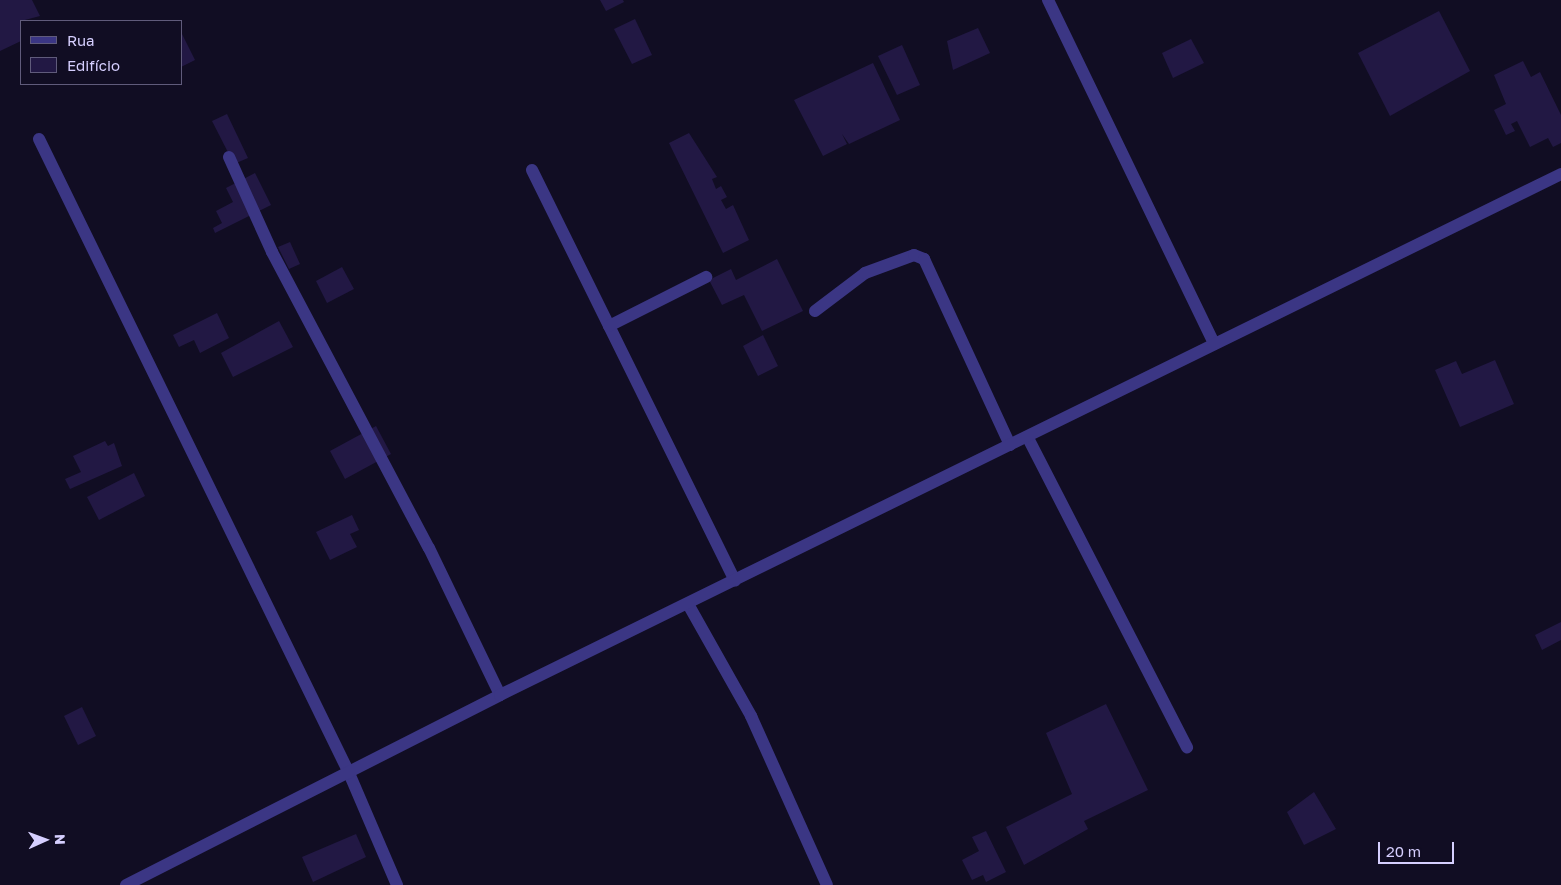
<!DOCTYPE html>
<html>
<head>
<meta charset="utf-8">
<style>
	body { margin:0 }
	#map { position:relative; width:1561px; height:885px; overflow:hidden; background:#110d23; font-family:"Golos Text",sans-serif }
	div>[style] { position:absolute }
	.building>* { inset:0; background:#221844 }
	.service>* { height:12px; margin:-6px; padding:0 6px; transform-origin:6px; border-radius:6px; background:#3b3684 }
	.minor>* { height:12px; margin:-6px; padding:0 6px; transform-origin:6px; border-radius:6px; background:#3b3684 }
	span { translate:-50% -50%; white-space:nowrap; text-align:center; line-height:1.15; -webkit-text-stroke:4.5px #110d23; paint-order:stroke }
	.legend { position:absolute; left:20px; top:20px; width:162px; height:65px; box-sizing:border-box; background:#110d23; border:1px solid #605b7b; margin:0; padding:6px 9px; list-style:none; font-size:15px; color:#d6cfff }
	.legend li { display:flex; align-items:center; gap:10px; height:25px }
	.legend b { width:25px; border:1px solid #605b7b }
	.north { position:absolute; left:20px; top:815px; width:50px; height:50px; -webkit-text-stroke:4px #110d23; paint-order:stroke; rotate:88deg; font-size:14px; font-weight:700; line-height:20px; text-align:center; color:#d6cfff }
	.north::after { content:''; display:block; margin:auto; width:18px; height:22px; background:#d6cfff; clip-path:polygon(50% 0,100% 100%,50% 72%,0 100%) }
	.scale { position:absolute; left:1378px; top:842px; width:76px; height:22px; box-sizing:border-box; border:2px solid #d6cfff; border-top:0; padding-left:6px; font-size:15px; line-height:18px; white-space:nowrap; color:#d6cfff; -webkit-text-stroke:4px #110d23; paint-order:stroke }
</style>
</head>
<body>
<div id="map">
	<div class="building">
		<i style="clip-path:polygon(0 0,32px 0,40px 16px,21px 21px,21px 41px,0 51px)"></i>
		<i style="clip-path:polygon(600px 0,623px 0,624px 2px,606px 11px)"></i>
		<i style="clip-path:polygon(1439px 11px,1470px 71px,1390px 116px,1358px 53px)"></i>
		<i style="clip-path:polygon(635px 19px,652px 55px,632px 64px,614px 29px)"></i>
		<i style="clip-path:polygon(978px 28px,990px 53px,953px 70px,947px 41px)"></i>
		<i style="clip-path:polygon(181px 32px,195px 60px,181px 67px)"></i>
		<i style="clip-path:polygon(1191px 39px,1204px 63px,1173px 78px,1162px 53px)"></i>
		<i style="clip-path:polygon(902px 45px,920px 85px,897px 95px,878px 56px)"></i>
		<i style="clip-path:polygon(1523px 61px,1531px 77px,1540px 72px,1561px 115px,1561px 143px,1553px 147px,1548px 138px,1530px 147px,1517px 121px,1511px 124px,1515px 131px,1506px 135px,1494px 110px,1506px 104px,1494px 75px)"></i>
		<i style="clip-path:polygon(873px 63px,900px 120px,849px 144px,842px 134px,847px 144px,823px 156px,794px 100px)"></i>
		<i style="clip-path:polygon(227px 114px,248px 158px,234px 164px,212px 121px)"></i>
		<i style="clip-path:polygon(689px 133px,717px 177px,712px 179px,716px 189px,721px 186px,727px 197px,721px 200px,726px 209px,733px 205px,749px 240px,723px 253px,669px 143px)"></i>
		<i style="clip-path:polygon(255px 173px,271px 205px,215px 233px,213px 228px,222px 223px,216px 211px,233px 202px,226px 188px)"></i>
		<i style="clip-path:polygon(290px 242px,300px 264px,289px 269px,278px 247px)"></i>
		<i style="clip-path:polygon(777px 259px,803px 311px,762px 331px,744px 295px,722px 305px,709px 280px,731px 269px,736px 280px)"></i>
		<i style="clip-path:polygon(342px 267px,354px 289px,327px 303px,316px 281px)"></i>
		<i style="clip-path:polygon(217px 313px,229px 338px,200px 353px,194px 340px,179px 347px,173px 335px)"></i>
		<i style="clip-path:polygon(279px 321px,293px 347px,233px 377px,221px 353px)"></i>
		<i style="clip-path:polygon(763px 335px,778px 366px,758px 376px,743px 346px)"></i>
		<i style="clip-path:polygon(1495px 360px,1514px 404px,1460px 427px,1435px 370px,1456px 361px,1462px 374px)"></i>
		<i style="clip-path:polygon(376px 426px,391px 454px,345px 479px,330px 451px)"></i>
		<i style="clip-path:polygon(105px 441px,108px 446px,114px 443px,122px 466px,70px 489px,65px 479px,81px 472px,73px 456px)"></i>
		<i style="clip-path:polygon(134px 473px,145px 496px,99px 520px,87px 497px)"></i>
		<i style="clip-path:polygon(352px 515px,359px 530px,350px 534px,357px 547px,330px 560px,316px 532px)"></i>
		<i style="clip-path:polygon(1561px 622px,1561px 640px,1542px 650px,1535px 635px)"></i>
		<i style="clip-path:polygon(1106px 704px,1148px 790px,1084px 821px,1088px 829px,1024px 865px,1006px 827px,1072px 794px,1046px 733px)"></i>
		<i style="clip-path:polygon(82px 707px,96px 736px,78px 745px,64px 716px)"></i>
		<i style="clip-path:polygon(1314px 792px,1336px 829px,1304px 845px,1287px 812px)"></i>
		<i style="clip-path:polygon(986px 831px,1006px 872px,986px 882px,983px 875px,972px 880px,962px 860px,979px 851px,972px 837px)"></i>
		<i style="clip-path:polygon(356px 834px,366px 857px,313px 882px,302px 857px)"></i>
	</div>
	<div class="service">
		<i style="left:532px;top:170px;width:458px;rotate:63.7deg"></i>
		<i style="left:609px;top:326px;width:109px;rotate:-26.8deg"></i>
		<i style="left:349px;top:773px;width:122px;rotate:66.8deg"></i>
	</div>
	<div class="minor">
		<i style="left:1048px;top:0;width:382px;rotate:64.2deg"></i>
		<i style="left:39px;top:139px;width:706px;rotate:63.94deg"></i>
		<i style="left:229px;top:157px;width:104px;rotate:65.6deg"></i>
		<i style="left:272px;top:252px;width:335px;rotate:62.1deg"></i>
		<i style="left:429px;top:548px;width:163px;rotate:64.2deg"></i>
		<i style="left:815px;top:311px;width:63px;rotate:-37.2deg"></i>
		<i style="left:865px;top:273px;width:52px;rotate:-20.2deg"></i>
		<i style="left:914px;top:255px;width:11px;rotate:22deg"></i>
		<i style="left:924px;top:259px;width:205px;rotate:65.2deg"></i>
		<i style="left:1028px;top:438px;width:348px;rotate:62.8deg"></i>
		<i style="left:688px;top:604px;width:129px;rotate:60.6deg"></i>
		<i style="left:751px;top:716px;width:185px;rotate:65.8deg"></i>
		<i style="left:126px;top:885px;width:419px;rotate:-26.9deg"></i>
		<i style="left:500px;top:695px;width:1182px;rotate:-26.15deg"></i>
	</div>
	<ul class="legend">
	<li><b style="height:6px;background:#3b3684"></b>Rua</li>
	<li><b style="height:14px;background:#221844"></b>Edifício</li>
	</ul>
	<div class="north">N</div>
	<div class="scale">20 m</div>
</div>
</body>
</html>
